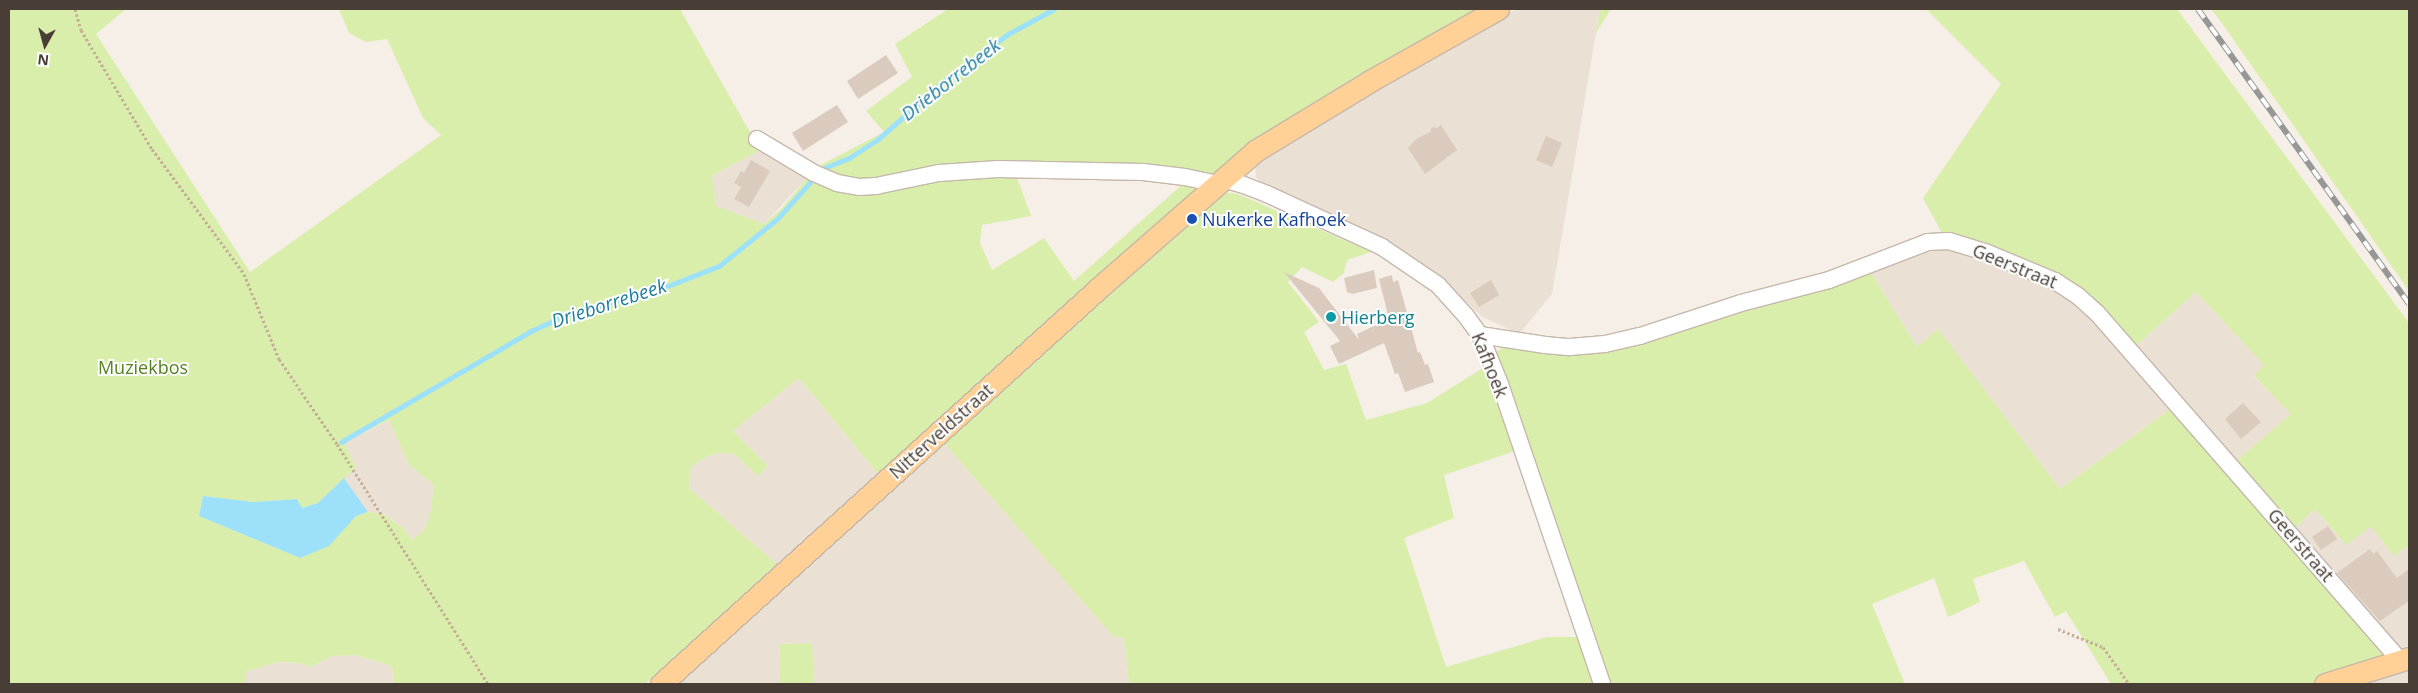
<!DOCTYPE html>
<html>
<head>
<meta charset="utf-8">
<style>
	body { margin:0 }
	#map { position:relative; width:2418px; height:693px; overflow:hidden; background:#f5efe7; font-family:"Open Sans",sans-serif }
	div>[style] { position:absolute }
	.residential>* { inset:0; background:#eae0d4 }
	.green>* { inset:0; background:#daeeab }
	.water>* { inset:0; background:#9ce1f9 }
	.stream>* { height:5px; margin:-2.5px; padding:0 2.5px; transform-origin:2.5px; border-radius:2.5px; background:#9ce1f9 }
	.building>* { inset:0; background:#dbcbbe }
	.path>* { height:3px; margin-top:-1.5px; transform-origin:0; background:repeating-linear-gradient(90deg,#c5ae97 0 2.5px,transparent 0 5px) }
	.roads { filter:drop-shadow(1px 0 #c5b8ab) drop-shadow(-1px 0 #c5b8ab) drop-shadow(0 1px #c5b8ab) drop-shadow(0 -1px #c5b8ab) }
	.minor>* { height:16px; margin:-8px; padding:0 8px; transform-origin:8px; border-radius:8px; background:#fff }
	.major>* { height:21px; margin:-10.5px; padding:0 10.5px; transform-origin:10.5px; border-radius:10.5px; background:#ffd196 }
	.rail>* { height:5.5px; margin-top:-2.75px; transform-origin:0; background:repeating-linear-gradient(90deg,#fff 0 11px,#979797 0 22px); box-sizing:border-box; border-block:1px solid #979797 }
	.dots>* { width:14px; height:14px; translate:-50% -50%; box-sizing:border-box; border:2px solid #fff; border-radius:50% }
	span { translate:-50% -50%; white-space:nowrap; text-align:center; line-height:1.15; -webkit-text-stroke:4px #fff; paint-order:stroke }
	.transit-label { font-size:18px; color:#164399 }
	.left { translate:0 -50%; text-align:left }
	.street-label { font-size:18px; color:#493e35 }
	.culture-label { font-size:18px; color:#0d838f }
	.park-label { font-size:18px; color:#558220 }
	.water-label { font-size:19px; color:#1e7c9f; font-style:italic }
	.frame { position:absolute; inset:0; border:10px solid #493e35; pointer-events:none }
	.north { position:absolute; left:20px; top:20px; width:50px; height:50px; -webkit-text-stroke:4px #fff; paint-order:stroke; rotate:187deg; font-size:14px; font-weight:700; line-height:20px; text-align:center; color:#493e35 }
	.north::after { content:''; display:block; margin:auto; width:18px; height:22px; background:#493e35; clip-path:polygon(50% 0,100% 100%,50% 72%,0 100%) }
</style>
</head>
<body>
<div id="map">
	<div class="residential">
		<i style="clip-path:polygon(1517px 9px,1600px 9px,1552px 294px,1519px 334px,1481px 316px,1451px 287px,1264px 186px,1256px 177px,1255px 165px,1264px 155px,1348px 101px)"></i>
		<i style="clip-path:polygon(760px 150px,808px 177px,764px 224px,716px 206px,712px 176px)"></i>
		<i style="clip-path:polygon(1944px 248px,2043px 285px,2071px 300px,2092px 317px,2172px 408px,2060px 489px,1938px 330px,1917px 347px,1871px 273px,1923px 251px)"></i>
		<i style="clip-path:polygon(2196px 292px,2265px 365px,2254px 377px,2292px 414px,2235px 462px,2133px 348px)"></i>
		<i style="clip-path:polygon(799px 378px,879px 475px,779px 566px,689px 488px,691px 467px,708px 456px,719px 453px,734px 454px,758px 475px,768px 466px,733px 431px)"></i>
		<i style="clip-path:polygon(389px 420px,409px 465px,434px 485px,430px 515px,424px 530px,412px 540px,403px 528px,384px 514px,368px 512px,344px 478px,356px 467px,344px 443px)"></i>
		<i style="clip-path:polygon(944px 443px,1114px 636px,1124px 637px,1129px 684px,814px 684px,811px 643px,780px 644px,779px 684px,674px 684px)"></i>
		<i style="clip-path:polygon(2315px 509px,2346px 545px,2371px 525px,2394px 556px,2409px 545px,2409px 651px,2400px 651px,2294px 529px)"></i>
		<i style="clip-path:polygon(355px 655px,392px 666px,394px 684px,246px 684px,245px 672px,278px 662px,299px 663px,310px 667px,332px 656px)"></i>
		<i style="clip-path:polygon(2407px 669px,2409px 669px,2409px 684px,2363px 684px)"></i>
	</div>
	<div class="green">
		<i style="clip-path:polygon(evenodd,9px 9px,126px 9px,96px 34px,250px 272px,441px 135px,423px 118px,387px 39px,366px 42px,349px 33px,339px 9px,680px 9px,760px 150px,712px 176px,716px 206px,764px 224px,782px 208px,808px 177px,839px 190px,945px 178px,1016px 175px,1031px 216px,982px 225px,980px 243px,992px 270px,1044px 238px,1074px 281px,1185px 182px,1202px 184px,879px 475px,799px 378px,733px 431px,768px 466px,758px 476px,734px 454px,719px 453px,708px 456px,691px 467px,689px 488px,779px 566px,645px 684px,394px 684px,392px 666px,355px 655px,332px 656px,310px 667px,299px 663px,278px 662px,245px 672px,246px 684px,9px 684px,9px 9px,389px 420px,409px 465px,434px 485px,430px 515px,424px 530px,412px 540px,403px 528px,383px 514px,368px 512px,356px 516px,344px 528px,300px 558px,199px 516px,203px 496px,253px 502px,297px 499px,301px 508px,318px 503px,356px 467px,344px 442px,389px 420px)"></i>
		<i style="clip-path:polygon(948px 9px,1482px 9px,1210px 175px,1156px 170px,862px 182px,815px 168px,884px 132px,866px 111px,912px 77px,895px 44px)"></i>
		<i style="clip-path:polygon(1600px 9px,1611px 9px,1596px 33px)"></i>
		<i style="clip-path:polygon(1926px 9px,2177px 9px,2409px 323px,2409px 545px,2394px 556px,2371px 526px,2346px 545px,2315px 509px,2294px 529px,2235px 462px,2291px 414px,2254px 376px,2264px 365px,2196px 292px,2133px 348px,2092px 296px,2057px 276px,1943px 235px,1923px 198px,2001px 84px)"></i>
		<i style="clip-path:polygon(2211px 9px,2409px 9px,2409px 291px,2219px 19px)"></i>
		<i style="clip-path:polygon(1223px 193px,1233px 193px,1245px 197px,1371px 252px,1347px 260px,1344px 273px,1333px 282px,1302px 267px,1288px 282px,1319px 322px,1304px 332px,1324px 370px,1346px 364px,1366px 420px,1427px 403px,1483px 368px,1515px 451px,1444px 475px,1454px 518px,1404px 538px,1446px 667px,1547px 637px,1579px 637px,1595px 684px,1129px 684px,1124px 637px,1114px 637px,944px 443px,1174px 233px)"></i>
		<i style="clip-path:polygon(1871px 273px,1917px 347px,1938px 329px,2060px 489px,2172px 408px,2390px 657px,2311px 684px,2111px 684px,2066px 611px,2055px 617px,2024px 561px,1973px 579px,1980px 602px,1948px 617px,1934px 578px,1872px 604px,1905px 684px,1611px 684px,1536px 476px,1495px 353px,1508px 344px,1514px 350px,1517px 348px,1584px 350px)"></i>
		<i style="clip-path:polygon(812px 643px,814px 684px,779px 684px,780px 644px)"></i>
	</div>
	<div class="water">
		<i style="clip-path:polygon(344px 478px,368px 512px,356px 516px,329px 546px,300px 558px,199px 516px,203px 496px,253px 502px,297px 499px,302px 508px,318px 503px)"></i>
	</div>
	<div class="stream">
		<i style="left:824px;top:168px;width:27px;rotate:-22deg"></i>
		<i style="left:849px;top:158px;width:33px;rotate:-33deg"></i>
		<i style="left:877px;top:140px;width:91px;rotate:-41.4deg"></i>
		<i style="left:945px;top:80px;width:78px;rotate:-36.1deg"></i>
		<i style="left:1008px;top:34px;width:52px;rotate:-28.5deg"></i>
		<i style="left:341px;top:442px;width:222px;rotate:-30.3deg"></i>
		<i style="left:533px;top:330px;width:36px;rotate:-24deg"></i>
		<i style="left:566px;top:315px;width:103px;rotate:-15.8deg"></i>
		<i style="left:665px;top:287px;width:58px;rotate:-21.3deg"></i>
		<i style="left:719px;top:266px;width:75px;rotate:-39deg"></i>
		<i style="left:777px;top:219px;width:52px;rotate:-48.1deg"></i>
	</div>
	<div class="building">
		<i style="clip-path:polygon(886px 55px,898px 73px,858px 99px,847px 81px)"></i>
		<i style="clip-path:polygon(837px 105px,848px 122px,803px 151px,792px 133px)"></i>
		<i style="clip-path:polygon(1441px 125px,1457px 150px,1425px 174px,1408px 148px,1416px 139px,1430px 132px,1432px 127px,1437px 128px)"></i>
		<i style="clip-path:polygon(1546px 136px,1562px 143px,1552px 167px,1536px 160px)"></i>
		<i style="clip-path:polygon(751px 160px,770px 171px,749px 207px,734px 199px,741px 187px,734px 183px,741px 171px,744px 173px)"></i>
		<i style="clip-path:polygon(1374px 270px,1377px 288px,1352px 294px,1347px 292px,1344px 278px)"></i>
		<i style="clip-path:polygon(1284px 272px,1319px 288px,1359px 340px,1357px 334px,1389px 319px,1379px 279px,1392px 275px,1393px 282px,1398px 280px,1418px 353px,1420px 352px,1425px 365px,1428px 364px,1434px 382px,1405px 392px,1398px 373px,1395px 374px,1384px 343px,1339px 364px,1330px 346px,1340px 341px)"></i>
		<i style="clip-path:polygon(1491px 280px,1499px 295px,1479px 307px,1470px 293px)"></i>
		<i style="clip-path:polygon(2243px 403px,2261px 422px,2241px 439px,2225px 419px)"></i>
		<i style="clip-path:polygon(2328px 526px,2337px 539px,2321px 550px,2312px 537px)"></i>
		<i style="clip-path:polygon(2370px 549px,2373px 554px,2377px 551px,2397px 578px,2409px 569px,2409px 601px,2380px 621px,2337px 573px)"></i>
	</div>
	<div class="path">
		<i style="left:75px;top:9px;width:22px;rotate:74deg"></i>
		<i style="left:81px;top:30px;width:139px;rotate:59.2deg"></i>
		<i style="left:152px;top:149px;width:155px;rotate:53.6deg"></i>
		<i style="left:244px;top:274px;width:92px;rotate:67.6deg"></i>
		<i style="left:279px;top:359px;width:103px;rotate:55.7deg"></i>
		<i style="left:337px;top:444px;width:284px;rotate:57.8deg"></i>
		<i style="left:2058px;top:629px;width:48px;rotate:21.8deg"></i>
		<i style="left:2103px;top:647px;width:45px;rotate:54.9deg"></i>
	</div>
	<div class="roads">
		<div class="minor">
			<i style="left:757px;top:139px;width:66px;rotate:30.8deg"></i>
			<i style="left:814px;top:173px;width:25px;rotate:23deg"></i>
			<i style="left:837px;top:183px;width:22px;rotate:10deg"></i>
			<i style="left:859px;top:187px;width:17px;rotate:-3deg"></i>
			<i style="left:876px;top:186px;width:64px;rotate:-11.7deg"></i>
			<i style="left:939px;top:173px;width:59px;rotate:-3.9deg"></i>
			<i style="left:998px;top:169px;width:145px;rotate:1.2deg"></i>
			<i style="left:1143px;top:172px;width:42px;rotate:6.8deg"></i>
			<i style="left:1185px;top:177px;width:34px;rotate:12deg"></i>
			<i style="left:1223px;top:179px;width:19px;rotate:16deg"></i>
			<i style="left:1241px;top:184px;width:28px;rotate:21deg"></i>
			<i style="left:1267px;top:194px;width:127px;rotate:24.7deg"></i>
			<i style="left:1382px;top:247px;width:68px;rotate:34.2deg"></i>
			<i style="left:1438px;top:285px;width:42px;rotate:47.9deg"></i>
			<i style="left:1466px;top:316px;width:24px;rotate:54deg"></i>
			<i style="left:1480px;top:335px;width:53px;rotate:67.8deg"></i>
			<i style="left:1500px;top:384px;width:317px;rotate:71.2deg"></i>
			<i style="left:1480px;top:335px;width:66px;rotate:8.7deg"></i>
			<i style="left:1545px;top:345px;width:25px;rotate:5deg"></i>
			<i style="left:1570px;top:347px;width:35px;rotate:-5deg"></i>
			<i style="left:1605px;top:344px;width:36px;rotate:-13deg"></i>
			<i style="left:1640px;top:336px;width:106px;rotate:-18.1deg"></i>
			<i style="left:1741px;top:303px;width:91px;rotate:-14.6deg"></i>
			<i style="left:1829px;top:280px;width:106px;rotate:-21deg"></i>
			<i style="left:1928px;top:242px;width:21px;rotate:-3deg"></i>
			<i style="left:1949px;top:241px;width:38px;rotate:17deg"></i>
			<i style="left:1985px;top:252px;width:76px;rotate:22.5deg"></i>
			<i style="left:2055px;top:281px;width:27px;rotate:33deg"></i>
			<i style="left:2078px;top:296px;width:25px;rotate:42deg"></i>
			<i style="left:2097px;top:313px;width:462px;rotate:48.9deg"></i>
		</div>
		<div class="major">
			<i style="left:661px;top:684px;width:593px;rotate:-42.13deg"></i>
			<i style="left:1101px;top:286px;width:205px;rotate:-41.2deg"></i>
			<i style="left:1255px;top:151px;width:135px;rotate:-31.3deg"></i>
			<i style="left:1370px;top:81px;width:147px;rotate:-29.4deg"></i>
			<i style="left:2325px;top:684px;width:88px;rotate:-17.2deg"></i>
		</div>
	</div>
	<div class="rail">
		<i style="left:2198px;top:9px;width:363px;rotate:54.4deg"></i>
	</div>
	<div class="dots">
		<i style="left:1192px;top:219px;background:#1a4fb4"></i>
		<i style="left:1331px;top:317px;background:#0f9aa8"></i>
	</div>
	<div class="transit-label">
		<span class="left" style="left:1202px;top:219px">Nukerke Kafhoek</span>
	</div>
	<div class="street-label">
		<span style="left:2015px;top:266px;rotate:22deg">Geerstraat</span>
		<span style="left:1490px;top:365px;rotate:68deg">Kafhoek</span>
		<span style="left:941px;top:431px;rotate:-42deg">Nitterveldstraat</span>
		<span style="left:2301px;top:545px;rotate:49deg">Geerstraat</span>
	</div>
	<div class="culture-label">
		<span class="left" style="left:1341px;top:317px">Hierberg</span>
	</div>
	<div class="park-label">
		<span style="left:143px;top:367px">Muziekbos</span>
	</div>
	<div class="water-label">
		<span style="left:951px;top:80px;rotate:-38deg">Drieborrebeek</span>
		<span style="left:609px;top:304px;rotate:-18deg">Drieborrebeek</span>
	</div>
	<div class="frame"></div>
	<div class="north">N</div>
</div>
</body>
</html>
